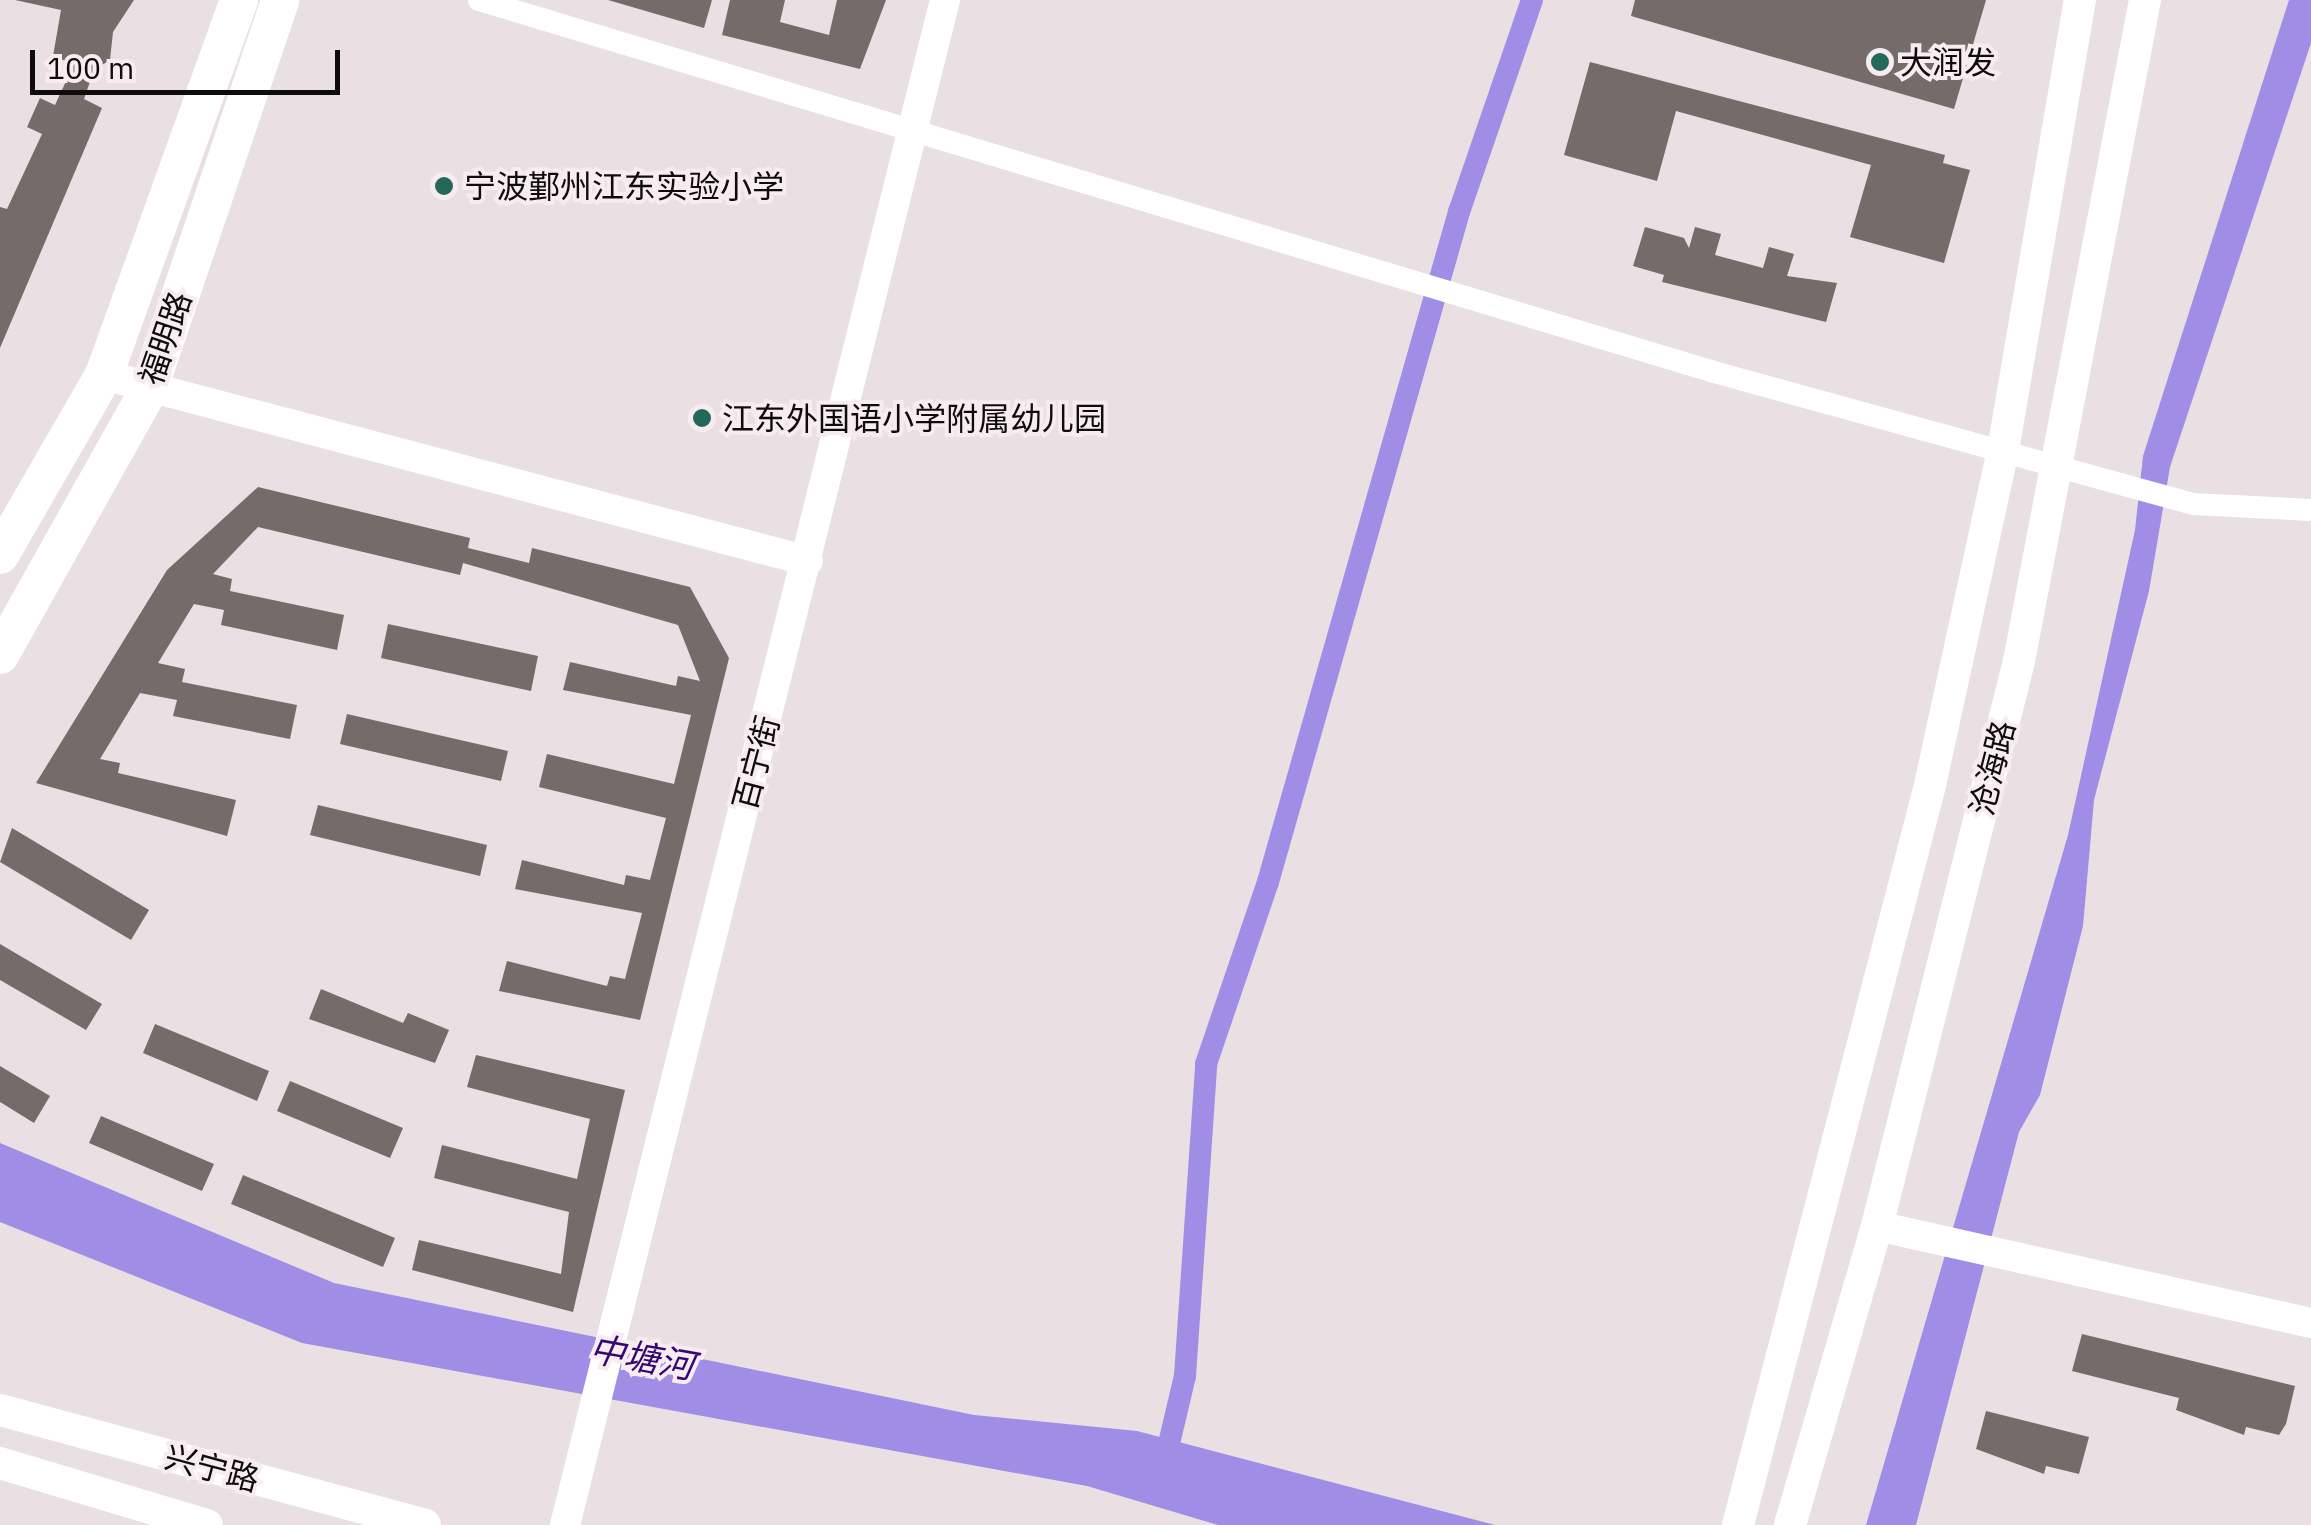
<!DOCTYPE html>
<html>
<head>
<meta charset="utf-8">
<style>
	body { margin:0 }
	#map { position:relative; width:2311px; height:1525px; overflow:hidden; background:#eadfe2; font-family:"IBM Plex Sans","Noto Sans SC",sans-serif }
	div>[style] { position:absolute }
	.water>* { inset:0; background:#9f8de6 }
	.canal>* { height:22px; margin:-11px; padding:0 11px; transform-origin:11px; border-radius:11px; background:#9f8de6 }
	.building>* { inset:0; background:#756c6a }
	.minor>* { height:22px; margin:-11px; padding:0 11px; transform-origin:11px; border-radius:11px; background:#fff }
	.tertiary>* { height:30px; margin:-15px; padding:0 15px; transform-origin:15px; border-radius:15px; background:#fff }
	.secondary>* { height:32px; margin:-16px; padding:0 16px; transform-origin:16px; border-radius:16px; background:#fff }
	.primary>* { height:38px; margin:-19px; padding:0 19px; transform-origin:19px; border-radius:19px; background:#fff }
	.dots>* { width:28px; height:28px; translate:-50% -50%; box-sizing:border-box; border:5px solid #f7ecef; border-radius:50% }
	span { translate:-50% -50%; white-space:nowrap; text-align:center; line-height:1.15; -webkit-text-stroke:8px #f7ecef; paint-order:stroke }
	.poi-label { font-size:32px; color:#0f0c0d }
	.left { translate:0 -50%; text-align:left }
	.street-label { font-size:32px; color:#0f0c0d }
	.water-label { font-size:35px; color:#340672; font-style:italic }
	.scale { position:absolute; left:30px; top:50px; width:310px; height:45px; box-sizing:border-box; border:5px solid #0f0c0d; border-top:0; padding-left:12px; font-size:30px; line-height:35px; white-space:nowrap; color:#0f0c0d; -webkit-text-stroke:8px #f7ecef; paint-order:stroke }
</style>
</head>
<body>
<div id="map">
	<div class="water">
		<i style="clip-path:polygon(2289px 0,2311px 0,2311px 43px,2170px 467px,2149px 591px,2094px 800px,2083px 926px,2040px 1095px,2019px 1132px,1916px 1525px,1866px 1525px,2068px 835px,2135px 530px,2143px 456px)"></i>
		<i style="clip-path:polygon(0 1143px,334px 1283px,974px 1415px,1137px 1431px,1495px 1525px,1218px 1525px,1087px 1486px,302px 1343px,0 1222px)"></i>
	</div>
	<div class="canal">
		<i style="left:1163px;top:1469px;width:96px;rotate:-76.7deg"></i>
		<i style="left:1185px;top:1376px;width:313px;rotate:-86.1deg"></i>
		<i style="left:1206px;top:1064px;width:192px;rotate:-71.2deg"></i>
		<i style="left:1268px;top:882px;width:697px;rotate:-74.09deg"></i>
		<i style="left:1459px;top:212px;width:224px;rotate:-71deg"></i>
	</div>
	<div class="building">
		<i style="clip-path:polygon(15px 0,134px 0,113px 32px,110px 60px,94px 70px,84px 99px,102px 108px,0 348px,0 207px,7px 209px,42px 134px,27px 127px,40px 98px,55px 105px,74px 64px,53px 56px,61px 10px)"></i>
		<i style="clip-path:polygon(608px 0,712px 0,704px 28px)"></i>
		<i style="clip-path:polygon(730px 0,785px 0,780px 22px,829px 35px,837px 0,886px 0,860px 69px,722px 35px)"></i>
		<i style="clip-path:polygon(1635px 0,1986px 0,1954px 109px,1631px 16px)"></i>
		<i style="clip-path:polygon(1590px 62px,1945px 155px,1943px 163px,1970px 170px,1944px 263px,1850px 237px,1871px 165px,1676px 111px,1657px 181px,1564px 155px)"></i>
		<i style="clip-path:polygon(1645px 227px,1684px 238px,1689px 248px,1695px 227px,1721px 234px,1715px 255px,1763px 268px,1769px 247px,1794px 254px,1787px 276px,1837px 283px,1826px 322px,1662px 282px,1664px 275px,1633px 266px)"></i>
		<i style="clip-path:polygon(258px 487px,470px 538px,468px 548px,529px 563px,532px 548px,690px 587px,729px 658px,640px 1020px,499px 991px,507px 961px,607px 986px,610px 976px,625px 979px,642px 913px,515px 889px,522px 860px,624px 885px,626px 875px,650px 880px,666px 818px,539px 787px,547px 754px,674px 784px,691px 715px,563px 690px,570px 662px,676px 686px,678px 676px,700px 681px,678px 625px,463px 563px,460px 575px,258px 527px,213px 574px,232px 579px,230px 591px,344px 615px,337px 650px,221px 625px,224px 610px,194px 604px,158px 663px,185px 669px,182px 682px,297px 705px,290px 739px,173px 716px,177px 700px,140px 693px,100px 759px,120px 763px,118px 773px,236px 800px,227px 836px,36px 783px,167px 570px)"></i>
		<i style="clip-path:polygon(388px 624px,538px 656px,531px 691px,381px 658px)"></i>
		<i style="clip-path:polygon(347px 714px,508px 751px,501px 781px,340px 744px)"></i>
		<i style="clip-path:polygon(318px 805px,487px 845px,480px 876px,310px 835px)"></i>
		<i style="clip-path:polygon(12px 828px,149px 910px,131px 940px,0 862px)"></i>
		<i style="clip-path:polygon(0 944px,102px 1004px,86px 1030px,0 980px)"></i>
		<i style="clip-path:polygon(321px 989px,403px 1023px,408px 1013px,449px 1030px,435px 1063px,309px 1019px)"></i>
		<i style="clip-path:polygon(155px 1024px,269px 1071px,257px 1101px,143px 1053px)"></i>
		<i style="clip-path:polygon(476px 1055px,625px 1090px,573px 1312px,412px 1270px,419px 1240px,561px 1274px,569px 1212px,434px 1178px,442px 1145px,577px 1179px,590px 1119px,467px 1087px)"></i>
		<i style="clip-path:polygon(0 1066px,50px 1096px,34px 1123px,0 1102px)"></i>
		<i style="clip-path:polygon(290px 1081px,403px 1128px,390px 1158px,277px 1111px)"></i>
		<i style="clip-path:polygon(101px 1116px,214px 1164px,202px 1191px,89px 1143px)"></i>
		<i style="clip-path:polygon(243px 1175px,395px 1238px,383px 1267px,231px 1204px)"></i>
		<i style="clip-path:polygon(2082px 1334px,2295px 1386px,2286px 1424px,2279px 1435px,2246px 1427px,2244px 1435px,2176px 1410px,2179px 1398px,2072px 1371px)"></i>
		<i style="clip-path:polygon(1986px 1411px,2089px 1437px,2079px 1474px,2046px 1466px,2044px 1474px,1976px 1449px)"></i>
	</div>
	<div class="minor">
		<i style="left:479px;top:0;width:1290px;rotate:16.76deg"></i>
		<i style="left:1714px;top:372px;width:497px;rotate:15.4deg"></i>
		<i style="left:2193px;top:504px;width:118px;rotate:2.9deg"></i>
	</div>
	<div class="tertiary">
		<i style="left:104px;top:375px;width:728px;rotate:14.8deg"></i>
		<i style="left:1877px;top:1226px;width:445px;rotate:12.6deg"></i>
		<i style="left:565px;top:1525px;width:1572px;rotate:-76.01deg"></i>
	</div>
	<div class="secondary">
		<i style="left:0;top:1410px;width:440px;rotate:15.1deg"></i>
		<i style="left:0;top:1463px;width:216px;rotate:16.7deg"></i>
		<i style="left:1738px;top:1525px;width:765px;rotate:-75.45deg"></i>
		<i style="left:1930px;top:785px;width:343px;rotate:-77.7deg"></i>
		<i style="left:2003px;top:450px;width:457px;rotate:-80.3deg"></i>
		<i style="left:1790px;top:1525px;width:311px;rotate:-73.8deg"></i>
		<i style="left:1877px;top:1226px;width:583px;rotate:-75.89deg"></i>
		<i style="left:2019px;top:661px;width:673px;rotate:-79.21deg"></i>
	</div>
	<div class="primary">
		<i style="left:0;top:555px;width:208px;rotate:-60deg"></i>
		<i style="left:104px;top:375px;width:399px;rotate:-70.2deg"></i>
		<i style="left:0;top:655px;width:303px;rotate:-60.7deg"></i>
		<i style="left:148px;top:391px;width:413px;rotate:-71.3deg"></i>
	</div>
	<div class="dots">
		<i style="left:1880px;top:62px;background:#23685a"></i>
		<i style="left:444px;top:186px;background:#23685a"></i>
		<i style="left:702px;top:418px;background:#23685a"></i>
	</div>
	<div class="poi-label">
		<span class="left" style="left:1900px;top:62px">大润发</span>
		<span class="left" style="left:464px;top:186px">宁波鄞州江东实验小学</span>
		<span class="left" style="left:722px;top:418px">江东外国语小学附属幼儿园</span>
	</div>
	<div class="street-label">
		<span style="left:165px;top:338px;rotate:-71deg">福明路</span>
		<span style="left:756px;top:763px;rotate:-75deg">百宁街</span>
		<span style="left:1992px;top:768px;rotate:-76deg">沧海路</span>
		<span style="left:212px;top:1468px;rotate:15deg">兴宁路</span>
	</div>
	<div class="water-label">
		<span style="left:642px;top:1357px;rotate:10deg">中塘河</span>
	</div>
	<div class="scale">100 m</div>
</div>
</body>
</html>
